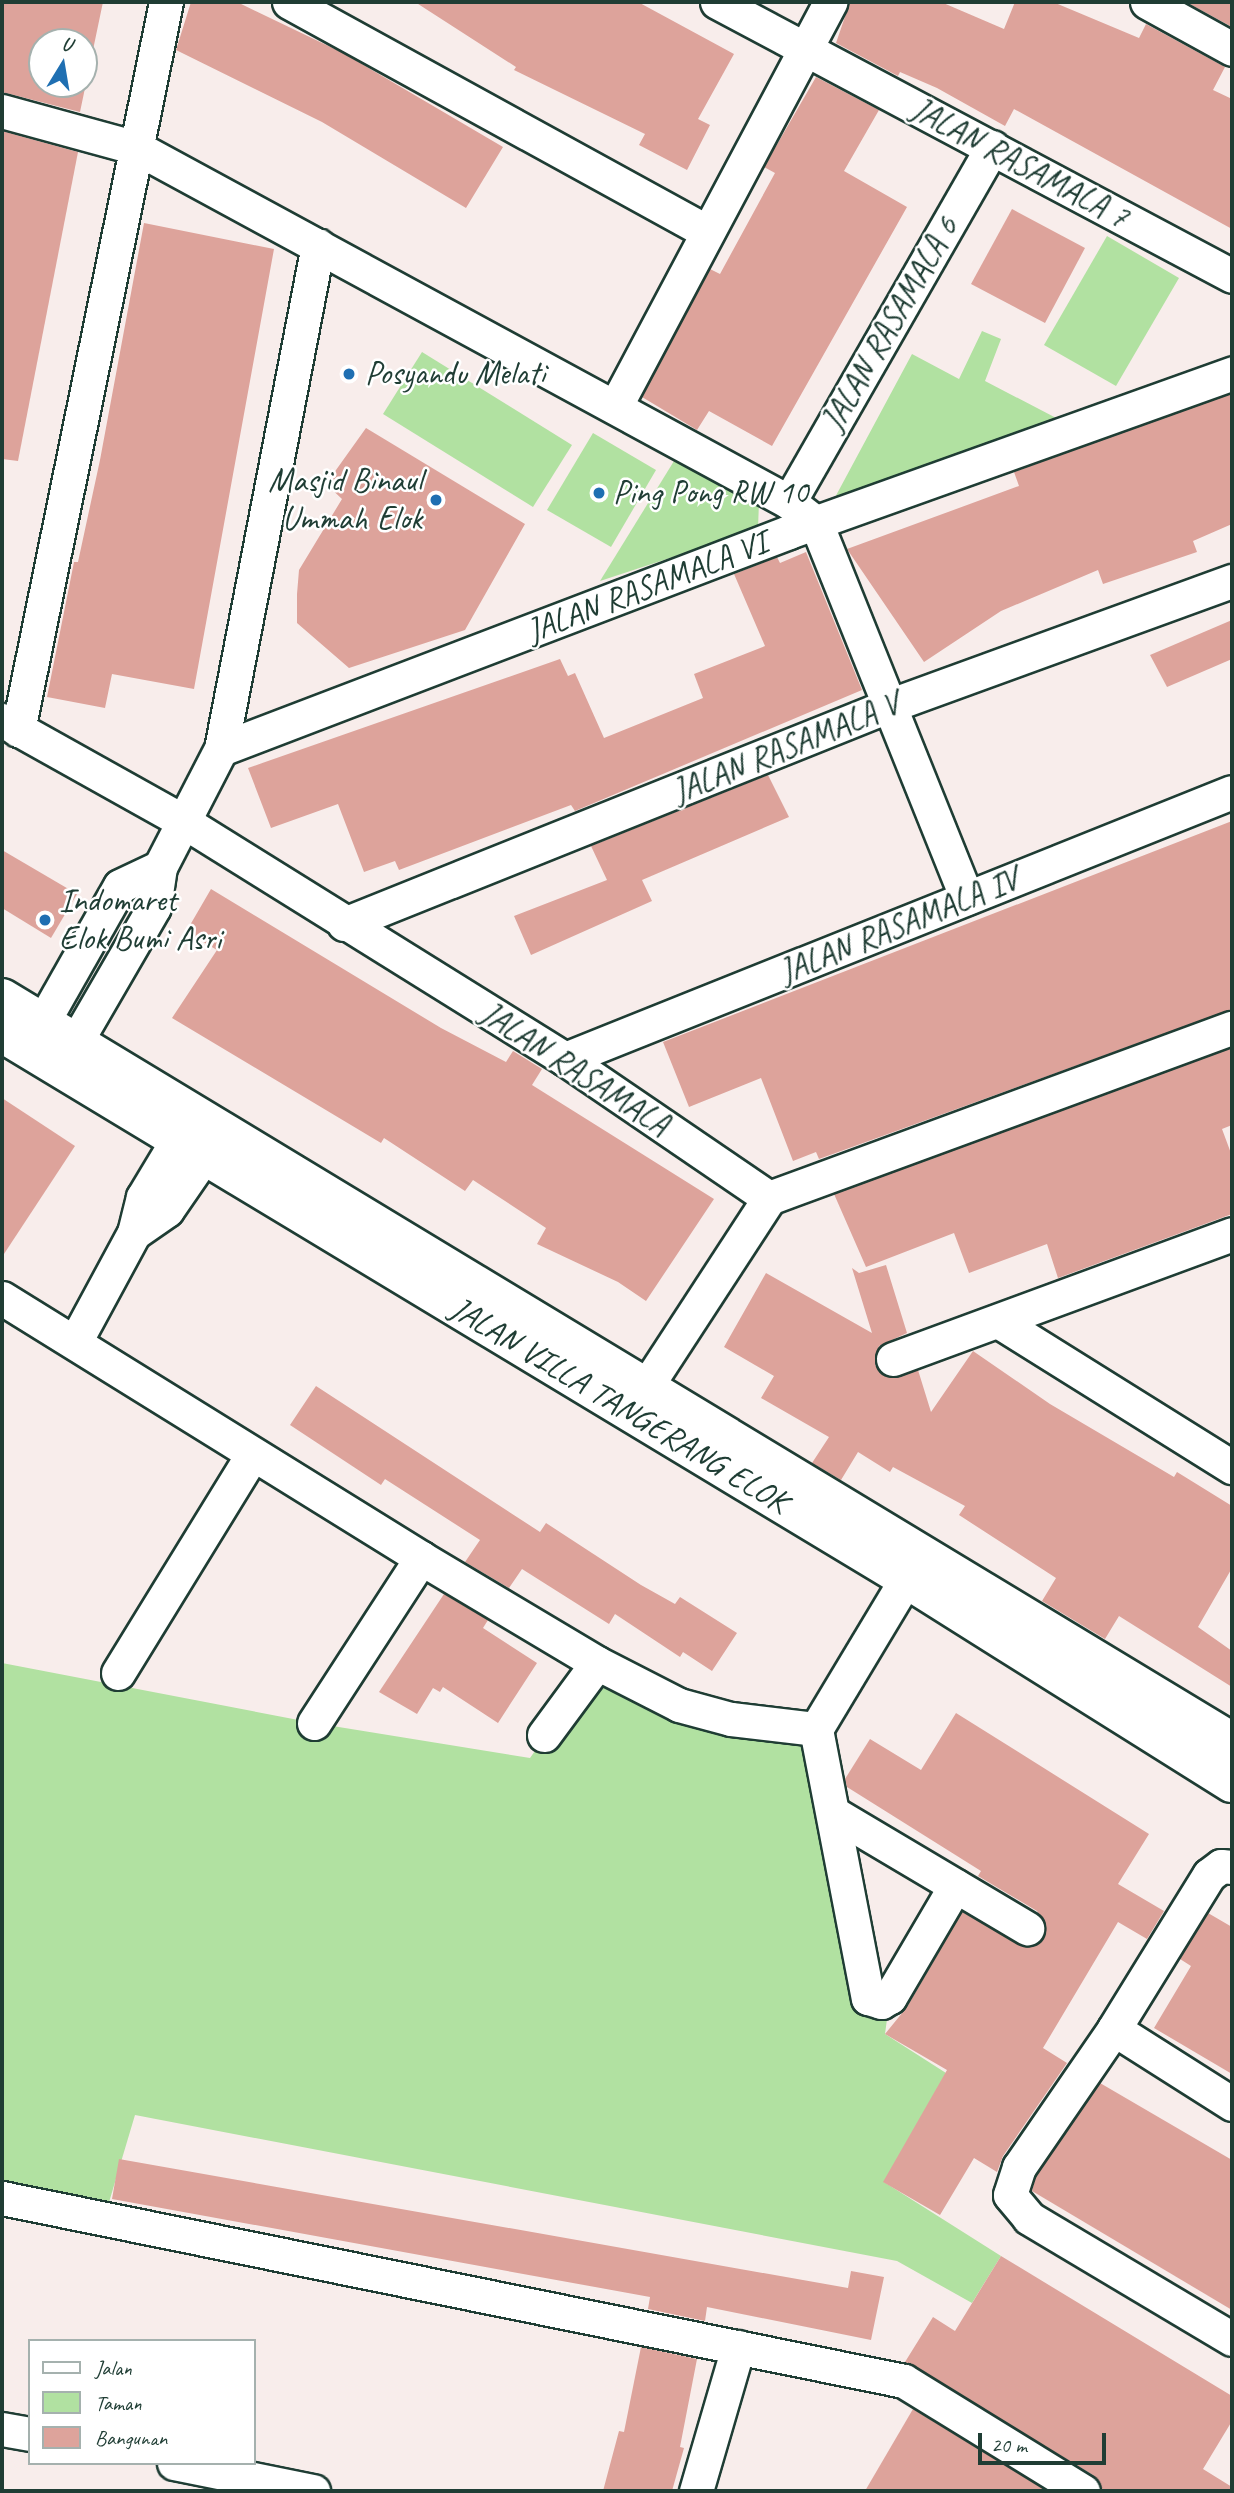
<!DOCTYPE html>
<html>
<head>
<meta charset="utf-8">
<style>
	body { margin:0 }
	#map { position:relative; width:1234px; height:2493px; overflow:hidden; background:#f8edeb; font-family:Caveat,sans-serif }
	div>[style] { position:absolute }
	.green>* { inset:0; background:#b1e1a1 }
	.building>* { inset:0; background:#dda39b }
	.roads { filter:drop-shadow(2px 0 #1f3d34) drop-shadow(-2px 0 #1f3d34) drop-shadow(0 2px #1f3d34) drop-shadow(0 -2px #1f3d34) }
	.minor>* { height:33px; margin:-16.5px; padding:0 16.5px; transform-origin:16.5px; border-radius:16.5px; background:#fff }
	.tertiary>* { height:38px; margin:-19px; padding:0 19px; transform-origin:19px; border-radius:19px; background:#fff }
	.dots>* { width:19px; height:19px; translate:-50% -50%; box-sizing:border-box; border:4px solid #fff; border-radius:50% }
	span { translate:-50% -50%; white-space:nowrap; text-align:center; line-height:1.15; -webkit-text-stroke:5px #fff; paint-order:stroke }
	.street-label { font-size:33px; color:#1f3d34 }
	.poi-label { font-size:33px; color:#1f3d34 }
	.left { translate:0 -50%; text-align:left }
	.right { translate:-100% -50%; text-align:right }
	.frame { position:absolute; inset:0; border:4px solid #1f3d34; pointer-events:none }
	.legend { position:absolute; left:28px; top:2339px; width:228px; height:126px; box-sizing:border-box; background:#fff; border:2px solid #a5b1ae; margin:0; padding:9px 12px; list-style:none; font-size:21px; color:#1f3d34 }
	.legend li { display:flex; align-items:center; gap:14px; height:35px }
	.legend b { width:35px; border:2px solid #a5b1ae }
	.north { position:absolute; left:28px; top:28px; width:70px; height:70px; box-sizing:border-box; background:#fff; border:2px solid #a5b1ae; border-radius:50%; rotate:11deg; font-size:19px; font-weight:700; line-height:28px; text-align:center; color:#1f3d34 }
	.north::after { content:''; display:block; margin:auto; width:24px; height:32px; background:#1f6fb2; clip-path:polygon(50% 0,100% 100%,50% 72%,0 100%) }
	.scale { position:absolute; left:978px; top:2433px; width:128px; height:32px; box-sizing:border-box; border:4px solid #1f3d34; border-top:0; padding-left:9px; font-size:21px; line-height:24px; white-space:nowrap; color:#1f3d34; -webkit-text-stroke:5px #fff; paint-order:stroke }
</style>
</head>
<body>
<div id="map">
	<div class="green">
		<i style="clip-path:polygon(1107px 236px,1179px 278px,1116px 386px,1044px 345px)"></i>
		<i style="clip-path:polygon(982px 331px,1001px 339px,985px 381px,1060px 420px,832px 503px,912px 354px,959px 379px)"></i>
		<i style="clip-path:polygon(422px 352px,572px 445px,533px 507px,383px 414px)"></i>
		<i style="clip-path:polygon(593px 433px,656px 470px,611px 547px,547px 510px)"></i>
		<i style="clip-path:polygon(674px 461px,759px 501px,758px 529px,600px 581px)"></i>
		<i style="clip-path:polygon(2px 1663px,314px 1723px,530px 1758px,597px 1663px,816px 1729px,868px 1998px,890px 1997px,885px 2034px,946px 2073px,884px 2182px,1001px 2256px,972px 2303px,897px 2261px,135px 2115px,104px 2219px,2px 2194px)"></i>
	</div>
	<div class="building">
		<i style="clip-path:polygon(evenodd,2px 2px,103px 2px,80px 112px,2px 92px,2px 2px,42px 42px,84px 42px,84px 84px,42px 84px,42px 42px)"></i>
		<i style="clip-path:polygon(191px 2px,237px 2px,343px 53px,503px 147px,466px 208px,322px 122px,176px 50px)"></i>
		<i style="clip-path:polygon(415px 2px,638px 2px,734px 54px,698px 119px,710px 125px,687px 170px,639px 145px,645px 134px,514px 70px,516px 67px)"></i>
		<i style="clip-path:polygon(850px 2px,941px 2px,1004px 29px,1015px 2px,1053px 2px,1139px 38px,1146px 24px,1225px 67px,1213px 90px,1232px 99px,1232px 229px,1014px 109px,1005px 126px,937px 88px,900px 72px,898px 76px,836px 43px)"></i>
		<i style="clip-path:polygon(1186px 2px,1232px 2px,1232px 27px)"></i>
		<i style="clip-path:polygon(816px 77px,879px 110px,844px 171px,907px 207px,772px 446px,709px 411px,697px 430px,642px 397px,710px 269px,720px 274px,775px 173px,764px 167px)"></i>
		<i style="clip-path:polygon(2px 131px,78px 152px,18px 461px,2px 459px)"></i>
		<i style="clip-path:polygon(1012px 209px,1085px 248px,1045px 323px,971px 284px)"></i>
		<i style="clip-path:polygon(144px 223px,274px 249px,194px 689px,112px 674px,105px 708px,47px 697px,74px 562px,78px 562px,100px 460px)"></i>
		<i style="clip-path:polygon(1232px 393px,1232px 524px,1193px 541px,1197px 552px,1103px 584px,1098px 570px,1001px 611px,924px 662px,847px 549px,1019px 486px,1014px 472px)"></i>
		<i style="clip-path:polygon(366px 428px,525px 524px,465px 630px,349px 668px,297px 623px,297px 594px,299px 570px,342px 499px,326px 484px)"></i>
		<i style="clip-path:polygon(806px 552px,862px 690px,575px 811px,571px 805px,399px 870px,395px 861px,364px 872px,338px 804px,271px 828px,248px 768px,560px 659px,568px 676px,575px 673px,604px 738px,703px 698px,694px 674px,765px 646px,734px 574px,777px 557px,780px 563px)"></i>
		<i style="clip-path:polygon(1232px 620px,1232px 659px,1167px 687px,1150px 655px)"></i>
		<i style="clip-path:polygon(768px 775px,789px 817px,642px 880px,652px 901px,531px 955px,514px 916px,607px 880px,591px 846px)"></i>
		<i style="clip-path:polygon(1232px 821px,1232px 1009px,819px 1159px,816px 1152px,793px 1161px,761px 1078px,689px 1107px,663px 1042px)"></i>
		<i style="clip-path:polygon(2px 850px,77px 894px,51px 938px,2px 908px)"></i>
		<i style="clip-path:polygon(211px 889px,441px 1028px,506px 1062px,513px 1051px,542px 1069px,532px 1085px,714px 1199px,646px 1301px,618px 1282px,537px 1244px,546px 1228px,473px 1180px,465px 1191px,384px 1138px,381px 1143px,172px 1018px,217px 950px,186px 932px)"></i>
		<i style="clip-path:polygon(1232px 1048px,1232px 1125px,1222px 1129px,1232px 1156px,1232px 1214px,1058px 1278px,1047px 1244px,969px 1273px,954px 1233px,866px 1267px,834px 1194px)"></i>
		<i style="clip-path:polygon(2px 1098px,75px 1146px,2px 1257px)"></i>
		<i style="clip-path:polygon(886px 1265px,907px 1333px,879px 1346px,875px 1365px,890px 1378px,918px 1370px,931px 1412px,973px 1351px,1050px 1404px,1174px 1477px,1177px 1472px,1232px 1506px,1232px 1568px,1198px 1627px,1232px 1651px,1232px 1687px,1119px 1616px,1105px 1639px,1042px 1601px,1056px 1578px,959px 1515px,965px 1506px,893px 1467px,890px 1472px,858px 1452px,841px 1480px,812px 1463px,829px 1437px,761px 1398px,774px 1376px,724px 1347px,766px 1273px,872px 1333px,852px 1268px,859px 1273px)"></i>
		<i style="clip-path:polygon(316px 1386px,540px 1532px,546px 1523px,641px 1585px,675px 1604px,680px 1597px,737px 1633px,712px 1671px,683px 1652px,680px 1657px,615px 1614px,609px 1624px,522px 1569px,509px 1588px,465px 1562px,480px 1540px,385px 1479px,381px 1485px,290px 1425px)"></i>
		<i style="clip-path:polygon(444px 1594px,488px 1620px,483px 1628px,537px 1663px,498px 1723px,443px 1687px,440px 1692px,433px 1688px,417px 1714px,379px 1692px)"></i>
		<i style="clip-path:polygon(956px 1713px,1149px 1834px,1118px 1884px,1164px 1911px,1147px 1939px,1118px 1922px,1043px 2048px,1067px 2063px,1003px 2156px,997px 2172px,974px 2158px,940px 2215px,883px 2182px,947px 2070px,885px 2034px,907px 2007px,962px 1912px,1026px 1947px,1043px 1938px,1046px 1928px,1037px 1911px,978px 1876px,981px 1871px,847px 1787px,845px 1779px,870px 1739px,921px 1770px)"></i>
		<i style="clip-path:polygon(1208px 1913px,1232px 1927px,1232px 2074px,1154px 2028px,1191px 1966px,1180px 1959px)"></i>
		<i style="clip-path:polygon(1100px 2083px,1232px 2160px,1232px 2310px,1032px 2191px,1036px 2176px)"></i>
		<i style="clip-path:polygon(119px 2159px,848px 2288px,851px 2271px,884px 2277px,871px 2340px,707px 2307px,705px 2321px,648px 2309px,650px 2297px,112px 2199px)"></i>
		<i style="clip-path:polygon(1001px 2256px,1232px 2396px,1232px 2421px,1203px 2469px,1232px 2487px,1232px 2491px,1102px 2491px,1093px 2475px,905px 2362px,933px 2317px,955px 2331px)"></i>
		<i style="clip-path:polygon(641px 2347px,697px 2359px,680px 2447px,684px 2448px,672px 2491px,603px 2491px,619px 2431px,624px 2432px)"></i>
		<i style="clip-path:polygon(913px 2409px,1047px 2491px,865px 2491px)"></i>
	</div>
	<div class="roads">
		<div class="minor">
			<i style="left:289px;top:2px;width:476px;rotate:28.8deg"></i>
			<i style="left:717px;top:2px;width:583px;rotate:28.01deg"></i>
			<i style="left:1147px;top:2px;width:97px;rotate:28.9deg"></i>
			<i style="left:2px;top:111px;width:140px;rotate:15.3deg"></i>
			<i style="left:137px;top:148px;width:742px;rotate:28.5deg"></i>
			<i style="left:789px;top:502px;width:34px;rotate:38deg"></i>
			<i style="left:816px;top:523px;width:404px;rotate:68.1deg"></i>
			<i style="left:615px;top:407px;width:459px;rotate:-62deg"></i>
			<i style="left:789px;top:502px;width:409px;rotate:-60.2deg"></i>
			<i style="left:2px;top:720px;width:211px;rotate:29.2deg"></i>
			<i style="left:186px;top:823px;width:446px;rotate:31.9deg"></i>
			<i style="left:565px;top:1059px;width:247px;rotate:34.3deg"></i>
			<i style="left:18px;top:730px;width:743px;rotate:-78.51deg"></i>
			<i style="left:221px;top:749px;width:608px;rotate:-20.91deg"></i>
			<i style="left:789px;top:532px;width:471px;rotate:-19.7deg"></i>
			<i style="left:344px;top:924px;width:586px;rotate:-21.84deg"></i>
			<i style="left:888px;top:706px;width:366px;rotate:-20deg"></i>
			<i style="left:31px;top:1043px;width:180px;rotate:-60.5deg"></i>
			<i style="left:120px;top:886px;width:44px;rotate:-25.4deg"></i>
			<i style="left:565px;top:1059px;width:718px;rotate:-21.82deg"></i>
			<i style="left:63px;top:1064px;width:181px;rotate:-59.9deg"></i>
			<i style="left:154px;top:907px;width:40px;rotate:-81.5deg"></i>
			<i style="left:160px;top:867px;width:133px;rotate:-62.7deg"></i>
			<i style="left:221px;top:749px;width:513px;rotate:-79.11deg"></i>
			<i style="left:769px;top:1198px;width:493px;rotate:-20.2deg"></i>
			<i style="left:134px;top:1233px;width:40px;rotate:-34.9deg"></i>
			<i style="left:167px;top:1210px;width:93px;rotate:-55.5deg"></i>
			<i style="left:2px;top:1298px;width:493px;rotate:31.8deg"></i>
			<i style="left:421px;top:1558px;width:205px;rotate:30.8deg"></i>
			<i style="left:597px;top:1663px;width:92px;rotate:27.1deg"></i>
			<i style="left:679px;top:1705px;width:54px;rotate:15.1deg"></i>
			<i style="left:731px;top:1719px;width:86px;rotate:6.7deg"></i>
			<i style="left:816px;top:1729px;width:202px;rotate:-59deg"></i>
			<i style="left:998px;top:1321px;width:276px;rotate:32deg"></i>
			<i style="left:75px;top:1342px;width:124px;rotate:-61.6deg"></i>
			<i style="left:134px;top:1233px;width:37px;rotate:-76deg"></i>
			<i style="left:143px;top:1197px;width:93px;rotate:-59deg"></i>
			<i style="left:893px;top:1359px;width:361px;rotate:-20.2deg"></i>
			<i style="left:631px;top:1410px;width:253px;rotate:-56.9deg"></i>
			<i style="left:118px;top:1673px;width:256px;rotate:-58.4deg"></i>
			<i style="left:314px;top:1723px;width:197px;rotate:-57deg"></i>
			<i style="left:816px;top:1729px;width:274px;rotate:79.1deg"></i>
			<i style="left:868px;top:1998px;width:14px;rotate:17deg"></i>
			<i style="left:881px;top:2002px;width:10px;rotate:-29deg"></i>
			<i style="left:890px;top:1997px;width:129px;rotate:-59.6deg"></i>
			<i style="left:544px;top:1735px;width:89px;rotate:-53.6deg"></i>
			<i style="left:833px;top:1813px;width:226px;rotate:30.7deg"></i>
			<i style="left:1232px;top:1867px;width:11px;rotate:-175deg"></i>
			<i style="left:1221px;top:1866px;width:15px;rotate:143deg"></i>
			<i style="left:1209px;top:1875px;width:181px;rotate:121.7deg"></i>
			<i style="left:1114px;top:2029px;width:168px;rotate:124.5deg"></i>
			<i style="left:1019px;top:2167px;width:29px;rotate:108deg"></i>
			<i style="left:1010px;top:2195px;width:30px;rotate:50deg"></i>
			<i style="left:1029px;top:2218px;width:236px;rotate:30.8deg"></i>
			<i style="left:1114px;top:2029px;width:140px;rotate:32.4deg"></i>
			<i style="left:2px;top:2198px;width:920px;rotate:11.47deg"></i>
			<i style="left:904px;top:2381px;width:210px;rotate:31.6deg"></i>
			<i style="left:2px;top:2429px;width:28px;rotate:10deg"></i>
			<i style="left:174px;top:2463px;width:142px;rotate:11.4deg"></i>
			<i style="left:696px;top:2491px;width:150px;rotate:-73.7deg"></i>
		</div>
		<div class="tertiary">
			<i style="left:2px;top:998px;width:1438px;rotate:31.17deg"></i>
			<i style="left:2px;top:1033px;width:1055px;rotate:31.11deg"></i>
			<i style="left:905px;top:1578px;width:386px;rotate:32.1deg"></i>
		</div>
	</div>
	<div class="dots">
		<i style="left:349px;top:374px;background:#1f6fb2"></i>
		<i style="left:599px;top:493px;background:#1f6fb2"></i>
		<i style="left:436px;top:500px;background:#1f6fb2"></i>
		<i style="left:45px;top:920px;background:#1f6fb2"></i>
	</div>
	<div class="street-label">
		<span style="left:1020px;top:163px;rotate:28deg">JALAN RASAMALA 7</span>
		<span style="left:890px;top:324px;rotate:-60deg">JALAN RASAMALA 6</span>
		<span style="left:647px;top:587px;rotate:-21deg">JALAN RASAMALA VI</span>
		<span style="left:786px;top:748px;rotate:-22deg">JALAN RASAMALA V</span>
		<span style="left:899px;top:926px;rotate:-22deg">JALAN RASAMALA IV</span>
		<span style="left:575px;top:1069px;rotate:33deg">JALAN RASAMALA</span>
		<span style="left:619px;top:1405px;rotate:31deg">JALAN VILLA TANGERANG ELOK</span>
	</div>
	<div class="poi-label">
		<span class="left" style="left:365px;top:374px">Posyandu Melati</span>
		<span class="right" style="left:422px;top:500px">Masjid Binaul<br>Ummah Elok</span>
		<span class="left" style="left:613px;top:493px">Ping Pong RW 10</span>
		<span class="left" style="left:59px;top:920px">Indomaret<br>Elok Bumi Asri</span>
	</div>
	<div class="frame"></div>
	<ul class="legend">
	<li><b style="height:9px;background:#fff"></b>Jalan</li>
	<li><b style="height:19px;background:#b1e1a1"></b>Taman</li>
	<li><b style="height:19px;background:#dda39b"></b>Bangunan</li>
	</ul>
	<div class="north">U</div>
	<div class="scale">20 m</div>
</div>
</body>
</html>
